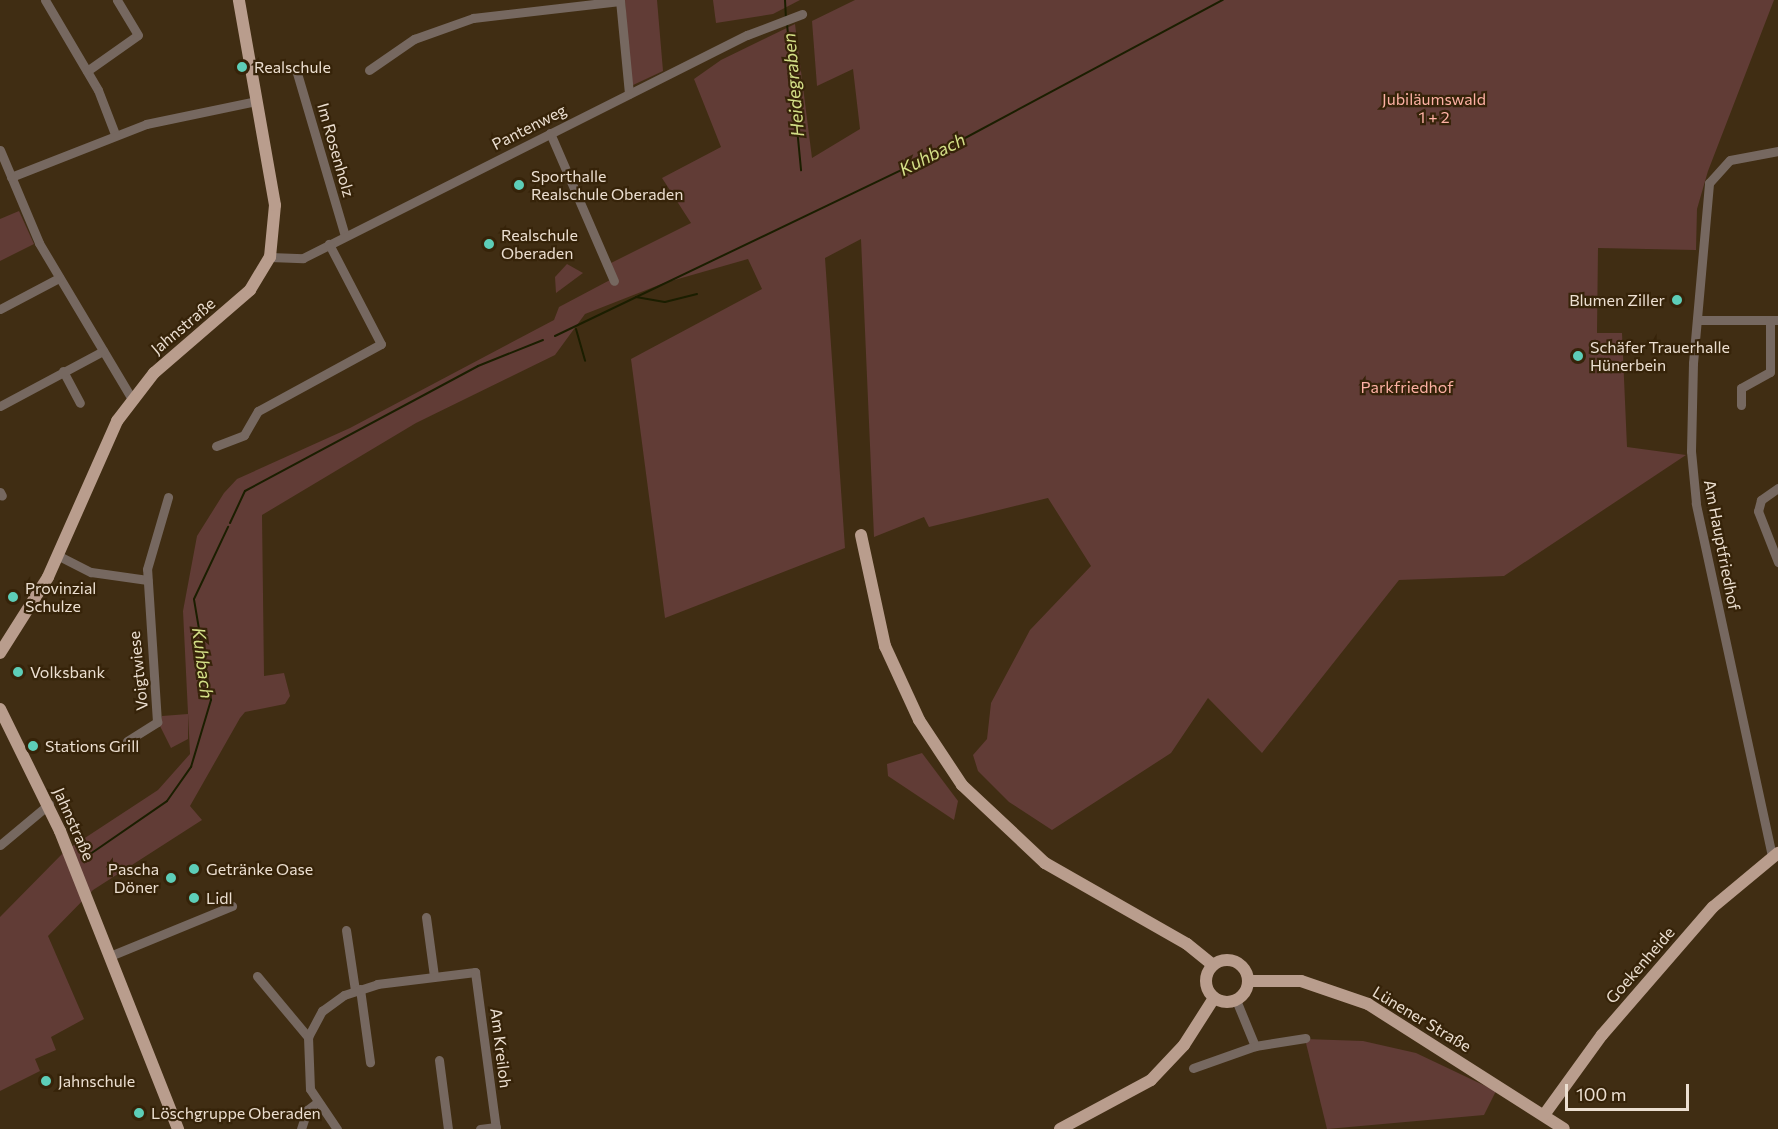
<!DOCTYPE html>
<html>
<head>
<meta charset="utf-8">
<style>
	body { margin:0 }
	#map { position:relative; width:1778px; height:1129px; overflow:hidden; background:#402d13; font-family:Commissioner,sans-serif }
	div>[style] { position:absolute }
	.green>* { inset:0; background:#613c36 }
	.stream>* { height:2px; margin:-1px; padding:0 1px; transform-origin:1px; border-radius:1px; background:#1b1e00 }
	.minor>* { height:9px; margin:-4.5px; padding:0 4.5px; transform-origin:4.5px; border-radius:4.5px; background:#766860 }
	.major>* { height:12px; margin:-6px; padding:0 6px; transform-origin:6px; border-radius:6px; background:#b99d8d }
	.major>.ring { margin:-6px; padding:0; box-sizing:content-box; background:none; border:12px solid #b99d8d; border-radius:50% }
	.dots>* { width:16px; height:16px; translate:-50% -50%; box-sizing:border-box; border:3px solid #362309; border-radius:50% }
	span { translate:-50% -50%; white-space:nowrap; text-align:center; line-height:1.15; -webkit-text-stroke:4.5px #362309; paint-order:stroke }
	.poi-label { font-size:16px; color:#ecdfd1 }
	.left { translate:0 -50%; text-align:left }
	.right { translate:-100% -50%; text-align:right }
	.park-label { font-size:16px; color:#fdb1a4 }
	.street-label { font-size:16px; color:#ecdfd1 }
	.water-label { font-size:18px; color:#d4e087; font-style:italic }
	.scale { position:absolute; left:1565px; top:1084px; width:124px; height:27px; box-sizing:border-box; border:3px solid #ecdfd1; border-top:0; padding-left:8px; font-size:18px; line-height:21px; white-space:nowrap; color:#ecdfd1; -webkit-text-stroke:4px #362309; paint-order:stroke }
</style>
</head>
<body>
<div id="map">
	<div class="green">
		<i style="clip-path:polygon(625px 0,657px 0,663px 71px,631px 86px)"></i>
		<i style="clip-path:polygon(713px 0,800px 0,773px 14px,716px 23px)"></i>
		<i style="clip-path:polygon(855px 0,1774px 0,1708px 171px,1697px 209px,1696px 250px,1598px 248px,1597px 333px,1622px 333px,1627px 447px,1686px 455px,1504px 576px,1399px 580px,1262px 753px,1208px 698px,1171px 753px,1052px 830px,1009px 802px,978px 771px,973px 755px,987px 739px,991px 703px,1030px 630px,1091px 566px,1048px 498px,929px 527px,924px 517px,874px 537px,861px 239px,825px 258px,845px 548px,665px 618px,631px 359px,762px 289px,748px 259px,664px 283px,585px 314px,555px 355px,416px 423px,262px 515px,264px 676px,284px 673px,290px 696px,285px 704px,245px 712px,240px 718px,190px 806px,202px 820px,93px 890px,48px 936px,84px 1019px,51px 1037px,56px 1050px,35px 1059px,40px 1071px,0 1091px,0 917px,65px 851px,158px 790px,190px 754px,183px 611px,197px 536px,224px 493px,237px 479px,350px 428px,554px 320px,559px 307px,610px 280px,605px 266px,691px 223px,662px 178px,721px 147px,694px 79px,721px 60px,795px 24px,812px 158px,860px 129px,853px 69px,817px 86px,812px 21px)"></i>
		<i style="clip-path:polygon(19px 211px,34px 244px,0 261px,0 219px)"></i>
		<i style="clip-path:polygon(567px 264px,583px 273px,556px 293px,555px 277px)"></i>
		<i style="clip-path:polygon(188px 714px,188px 739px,171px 748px,160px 726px,162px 716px)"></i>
		<i style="clip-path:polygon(922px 753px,958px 801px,954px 820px,888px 776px,887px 764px)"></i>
		<i style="clip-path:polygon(1305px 1039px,1363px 1041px,1416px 1053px,1496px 1091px,1484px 1115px,1327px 1129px)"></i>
	</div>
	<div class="stream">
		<i style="left:785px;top:0;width:18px;rotate:87deg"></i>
		<i style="left:787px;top:24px;width:147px;rotate:84.5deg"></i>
		<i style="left:636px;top:297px;width:29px;rotate:10deg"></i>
		<i style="left:665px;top:302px;width:33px;rotate:-14deg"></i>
		<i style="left:576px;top:329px;width:33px;rotate:74deg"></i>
		<i style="left:555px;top:336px;width:426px;rotate:-25.6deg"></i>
		<i style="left:939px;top:152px;width:322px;rotate:-28.2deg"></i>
		<i style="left:230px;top:523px;width:35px;rotate:-65deg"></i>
		<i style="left:245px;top:491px;width:264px;rotate:-28.2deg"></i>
		<i style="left:478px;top:366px;width:70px;rotate:-21.8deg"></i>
		<i style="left:83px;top:859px;width:102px;rotate:-34.6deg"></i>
		<i style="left:167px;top:801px;width:42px;rotate:-54.8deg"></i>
		<i style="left:191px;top:767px;width:70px;rotate:-73.4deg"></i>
		<i style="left:211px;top:700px;width:102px;rotate:-99.6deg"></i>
		<i style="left:194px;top:599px;width:80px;rotate:-64.7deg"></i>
	</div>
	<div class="minor">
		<i style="left:45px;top:0;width:104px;rotate:59.5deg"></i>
		<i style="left:98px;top:90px;width:47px;rotate:68.9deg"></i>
		<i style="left:620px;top:0;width:94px;rotate:84.5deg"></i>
		<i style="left:369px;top:70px;width:55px;rotate:-34.6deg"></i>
		<i style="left:414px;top:39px;width:63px;rotate:-19.6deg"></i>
		<i style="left:473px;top:18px;width:148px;rotate:-6.6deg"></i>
		<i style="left:87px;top:71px;width:62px;rotate:-35.2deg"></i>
		<i style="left:138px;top:35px;width:41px;rotate:-121deg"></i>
		<i style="left:297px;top:73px;width:170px;rotate:73.6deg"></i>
		<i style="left:550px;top:133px;width:161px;rotate:66.6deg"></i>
		<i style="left:0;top:150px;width:101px;rotate:67.2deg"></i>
		<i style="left:39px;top:243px;width:182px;rotate:59.2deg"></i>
		<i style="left:11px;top:177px;width:145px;rotate:-21.4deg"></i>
		<i style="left:146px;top:124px;width:112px;rotate:-11.8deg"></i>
		<i style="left:270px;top:257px;width:33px;rotate:2deg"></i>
		<i style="left:303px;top:258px;width:497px;rotate:-26.7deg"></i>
		<i style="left:747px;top:35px;width:59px;rotate:-20.9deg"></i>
		<i style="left:0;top:309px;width:67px;rotate:-27.7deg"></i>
		<i style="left:1697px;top:320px;width:81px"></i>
		<i style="left:63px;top:371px;width:36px;rotate:62deg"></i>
		<i style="left:1741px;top:405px;width:17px;rotate:-90deg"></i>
		<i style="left:1741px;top:388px;width:33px;rotate:-29deg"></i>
		<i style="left:1770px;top:372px;width:52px;rotate:-90deg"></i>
		<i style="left:0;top:406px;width:117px;rotate:-28.1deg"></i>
		<i style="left:216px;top:446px;width:30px;rotate:-21deg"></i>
		<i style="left:244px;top:435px;width:28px;rotate:-60deg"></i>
		<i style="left:258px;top:411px;width:140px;rotate:-28.6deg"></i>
		<i style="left:381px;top:344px;width:113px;rotate:-117.5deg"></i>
		<i style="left:1778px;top:488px;width:21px;rotate:145deg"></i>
		<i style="left:1761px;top:500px;width:11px;rotate:105deg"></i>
		<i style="left:1758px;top:511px;width:55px;rotate:68.6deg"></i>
		<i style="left:0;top:492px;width:4px;rotate:63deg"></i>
		<i style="left:57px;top:555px;width:38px;rotate:27deg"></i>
		<i style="left:91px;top:572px;width:57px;rotate:8.1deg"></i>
		<i style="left:127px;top:741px;width:36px;rotate:-32deg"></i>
		<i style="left:157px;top:722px;width:153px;rotate:-93.7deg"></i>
		<i style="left:147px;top:569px;width:75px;rotate:-73.7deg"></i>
		<i style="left:0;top:845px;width:64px;rotate:-39.9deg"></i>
		<i style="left:1772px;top:856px;width:361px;rotate:-102.2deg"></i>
		<i style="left:1696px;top:503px;width:52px;rotate:-95.5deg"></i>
		<i style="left:1691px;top:451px;width:88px;rotate:-88.7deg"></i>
		<i style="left:1693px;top:363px;width:181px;rotate:-84.9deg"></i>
		<i style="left:1709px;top:183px;width:31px;rotate:-48deg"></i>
		<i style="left:1730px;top:160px;width:49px;rotate:-10.6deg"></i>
		<i style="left:426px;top:917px;width:60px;rotate:82.3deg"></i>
		<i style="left:346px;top:930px;width:61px;rotate:81.5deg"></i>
		<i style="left:110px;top:956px;width:132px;rotate:-22.3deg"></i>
		<i style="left:257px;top:976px;width:80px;rotate:50.1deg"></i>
		<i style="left:360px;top:989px;width:74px;rotate:82.2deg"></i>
		<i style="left:1236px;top:1000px;width:50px;rotate:67.6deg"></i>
		<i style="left:439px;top:1060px;width:70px;rotate:82.6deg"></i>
		<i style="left:1193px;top:1068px;width:66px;rotate:-19.5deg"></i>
		<i style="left:1255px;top:1046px;width:51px;rotate:-9.1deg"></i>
		<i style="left:301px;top:1129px;width:20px;rotate:-72deg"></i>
		<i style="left:307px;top:1110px;width:10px;rotate:-37deg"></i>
		<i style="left:337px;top:1129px;width:48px;rotate:-124deg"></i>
		<i style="left:310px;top:1089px;width:52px;rotate:-92.2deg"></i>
		<i style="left:308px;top:1037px;width:30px;rotate:-62deg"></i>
		<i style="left:322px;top:1011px;width:27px;rotate:-36deg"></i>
		<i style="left:344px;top:995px;width:35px;rotate:-18deg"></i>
		<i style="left:377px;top:984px;width:99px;rotate:-7deg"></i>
		<i style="left:475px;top:972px;width:158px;rotate:82.4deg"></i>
		<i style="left:480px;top:1129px;width:16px;rotate:-7deg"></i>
	</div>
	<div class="major">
		<i style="left:861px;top:535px;width:114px;rotate:77.8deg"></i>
		<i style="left:885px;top:646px;width:81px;rotate:65.3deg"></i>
		<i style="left:919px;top:720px;width:78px;rotate:56.5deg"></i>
		<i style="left:962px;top:785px;width:114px;rotate:43.2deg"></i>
		<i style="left:1045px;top:863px;width:163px;rotate:29.7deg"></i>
		<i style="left:1187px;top:944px;width:33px;rotate:39deg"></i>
		<i style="left:0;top:653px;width:90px;rotate:-57.7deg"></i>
		<i style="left:48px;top:577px;width:171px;rotate:-66.1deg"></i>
		<i style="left:117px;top:421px;width:61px;rotate:-52.4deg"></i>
		<i style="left:154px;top:373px;width:127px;rotate:-40.8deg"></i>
		<i style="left:250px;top:290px;width:39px;rotate:-59deg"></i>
		<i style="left:270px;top:257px;width:52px;rotate:-84.5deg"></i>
		<i style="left:275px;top:205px;width:208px;rotate:-100deg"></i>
		<i style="left:0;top:709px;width:136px;rotate:63.8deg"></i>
		<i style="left:60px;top:831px;width:321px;rotate:68.4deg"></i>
		<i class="ring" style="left:1206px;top:960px;width:30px;height:30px"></i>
		<i style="left:1248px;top:981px;width:53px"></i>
		<i style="left:1301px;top:981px;width:71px;rotate:18.9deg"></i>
		<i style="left:1368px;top:1004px;width:232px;rotate:32.5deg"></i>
		<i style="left:1544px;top:1115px;width:99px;rotate:-54.1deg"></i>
		<i style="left:1602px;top:1035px;width:169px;rotate:-49.1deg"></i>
		<i style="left:1713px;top:907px;width:85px;rotate:-39.7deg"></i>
		<i style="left:1060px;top:1129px;width:103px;rotate:-28.3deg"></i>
		<i style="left:1151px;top:1080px;width:48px;rotate:-46.7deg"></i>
		<i style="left:1184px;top:1045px;width:56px;rotate:-57.4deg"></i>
	</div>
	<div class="dots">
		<i style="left:242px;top:67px;background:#5dceb8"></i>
		<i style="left:519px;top:185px;background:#5dceb8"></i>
		<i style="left:489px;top:244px;background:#5dceb8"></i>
		<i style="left:1677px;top:300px;background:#5dceb8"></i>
		<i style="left:1578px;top:356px;background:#5dceb8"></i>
		<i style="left:13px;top:597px;background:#5dceb8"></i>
		<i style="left:18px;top:672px;background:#5dceb8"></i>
		<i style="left:33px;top:746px;background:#5dceb8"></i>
		<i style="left:194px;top:869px;background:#5dceb8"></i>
		<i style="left:171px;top:878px;background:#5dceb8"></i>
		<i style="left:194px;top:898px;background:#5dceb8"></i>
		<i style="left:46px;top:1081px;background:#5dceb8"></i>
		<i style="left:139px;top:1113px;background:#5dceb8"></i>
	</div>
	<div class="poi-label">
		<span class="left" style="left:254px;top:67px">Realschule</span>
		<span class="left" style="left:531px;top:185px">Sporthalle<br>Realschule Oberaden</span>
		<span class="left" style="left:501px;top:244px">Realschule<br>Oberaden</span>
		<span class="right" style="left:1665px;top:300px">Blumen Ziller</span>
		<span class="left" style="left:1590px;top:356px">Schäfer Trauerhalle<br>Hünerbein</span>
		<span class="left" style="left:25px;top:597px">Provinzial<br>Schulze</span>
		<span class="left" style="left:30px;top:672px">Volksbank</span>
		<span class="left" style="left:45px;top:746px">Stations Grill</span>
		<span class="right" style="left:159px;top:878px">Pascha<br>Döner</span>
		<span class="left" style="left:206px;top:869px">Getränke Oase</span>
		<span class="left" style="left:206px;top:898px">Lidl</span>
		<span class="left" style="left:58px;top:1081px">Jahnschule</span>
		<span class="left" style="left:151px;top:1113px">Löschgruppe Oberaden</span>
	</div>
	<div class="park-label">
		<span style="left:1434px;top:108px">Jubiläumswald<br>1 + 2</span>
		<span style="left:1407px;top:387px">Parkfriedhof</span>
	</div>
	<div class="street-label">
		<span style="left:529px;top:127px;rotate:-27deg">Pantenweg</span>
		<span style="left:336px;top:150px;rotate:74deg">Im Rosenholz</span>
		<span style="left:183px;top:326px;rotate:-40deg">Jahnstraße</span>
		<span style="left:1722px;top:545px;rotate:79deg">Am Hauptfriedhof</span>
		<span style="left:138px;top:671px;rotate:-96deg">Voigtwiese</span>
		<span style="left:74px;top:824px;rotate:66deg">Jahnstraße</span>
		<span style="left:1640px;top:965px;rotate:-49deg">Goekenheide</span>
		<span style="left:1422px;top:1019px;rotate:31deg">Lünener Straße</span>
		<span style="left:501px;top:1048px;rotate:83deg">Am Kreiloh</span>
	</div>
	<div class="water-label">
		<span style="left:793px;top:85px;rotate:-95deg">Heidegraben</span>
		<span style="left:932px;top:154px;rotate:-27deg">Kuhbach</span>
		<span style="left:203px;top:663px;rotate:83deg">Kuhbach</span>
	</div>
	<div class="scale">100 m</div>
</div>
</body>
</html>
